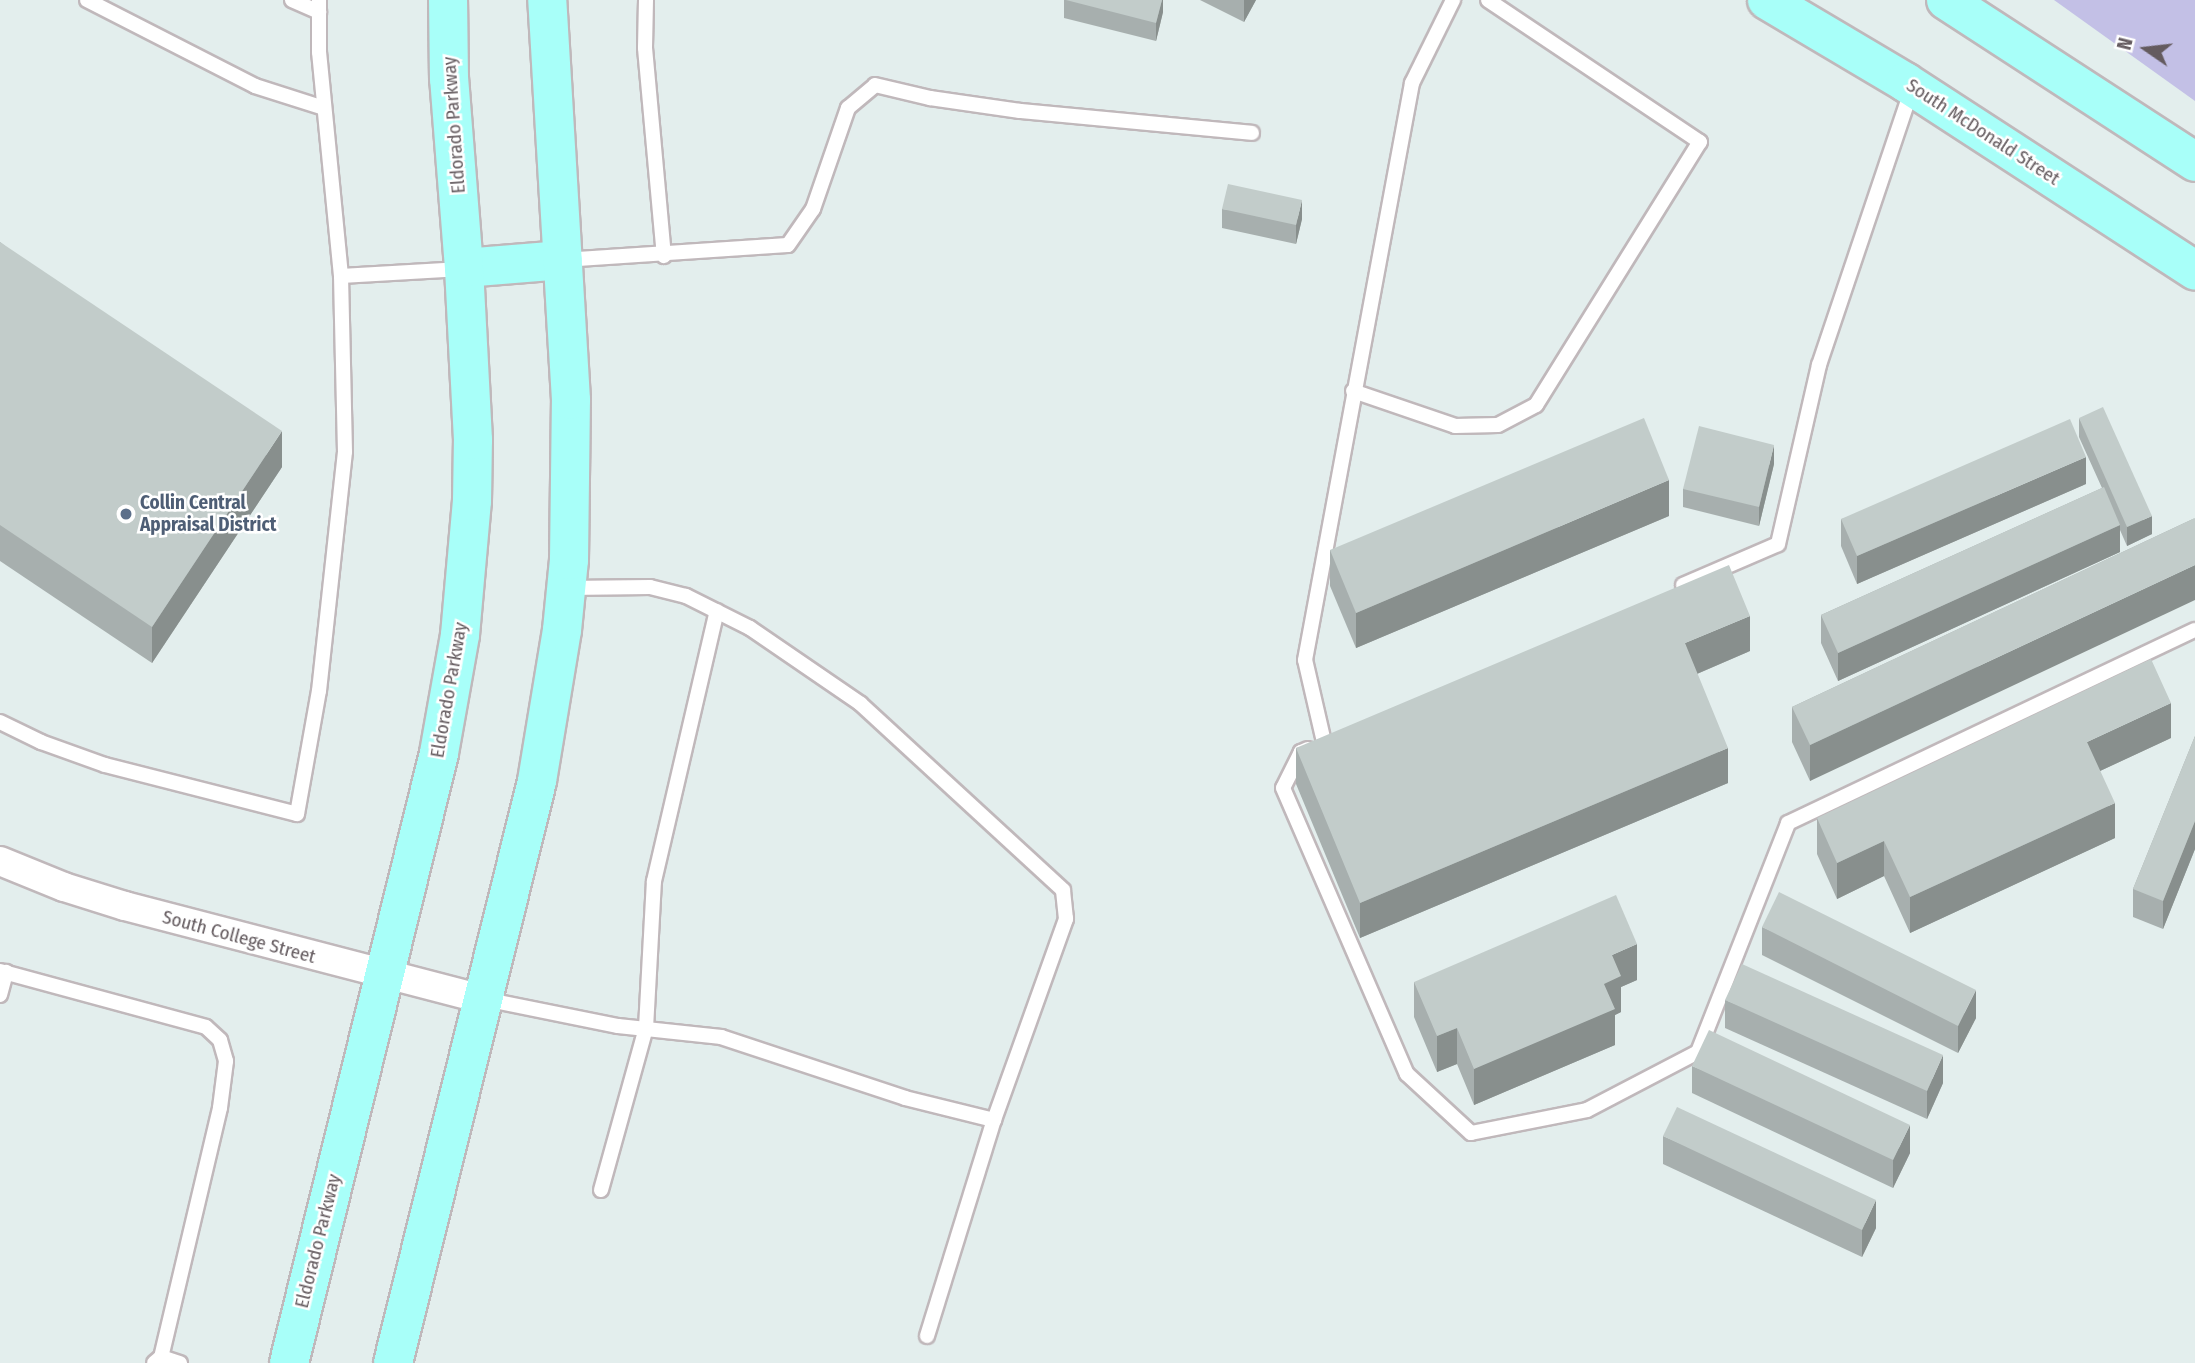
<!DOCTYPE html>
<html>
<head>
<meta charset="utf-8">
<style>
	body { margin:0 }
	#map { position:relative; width:2195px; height:1363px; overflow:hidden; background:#e3eeed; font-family:"Fira Sans Condensed",sans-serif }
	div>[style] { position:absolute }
	.green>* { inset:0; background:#c3c0e6 }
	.roads { filter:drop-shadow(2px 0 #c0b8bb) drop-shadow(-2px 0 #c0b8bb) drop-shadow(0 2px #c0b8bb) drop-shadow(0 -2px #c0b8bb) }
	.service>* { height:14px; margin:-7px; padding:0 7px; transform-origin:7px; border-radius:7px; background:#fff }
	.minor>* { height:28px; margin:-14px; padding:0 14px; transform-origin:14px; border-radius:14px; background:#fff }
	.primary>* { height:38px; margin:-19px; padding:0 19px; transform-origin:19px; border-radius:19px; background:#a8fff9 }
	.wall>* { inset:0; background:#a7afae }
	.shaded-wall>* { inset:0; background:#888f8d }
	.building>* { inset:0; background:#c2ccca }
	.dots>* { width:19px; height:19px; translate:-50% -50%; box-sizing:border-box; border:4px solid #fff; border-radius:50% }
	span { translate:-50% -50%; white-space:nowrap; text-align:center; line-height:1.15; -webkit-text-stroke:5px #fff; paint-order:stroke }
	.street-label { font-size:19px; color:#645b5f }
	.service-label { font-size:19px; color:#4e5e75; font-weight:700 }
	.left { translate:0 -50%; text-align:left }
	.north { position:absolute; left:2111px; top:14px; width:70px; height:70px; -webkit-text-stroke:5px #fff; paint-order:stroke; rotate:284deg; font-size:19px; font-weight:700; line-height:28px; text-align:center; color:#645b5f }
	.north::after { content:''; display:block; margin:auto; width:24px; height:32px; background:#645b5f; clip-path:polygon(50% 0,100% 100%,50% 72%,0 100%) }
</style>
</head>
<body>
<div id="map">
	<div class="green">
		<i style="clip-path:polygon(2054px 0,2195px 0,2195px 101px)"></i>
	</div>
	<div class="roads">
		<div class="service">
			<i style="left:87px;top:0;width:189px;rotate:27.1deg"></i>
			<i style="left:255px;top:86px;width:72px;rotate:17.7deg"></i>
			<i style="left:292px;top:0;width:30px;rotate:24deg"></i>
			<i style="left:646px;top:0;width:48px;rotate:91.2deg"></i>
			<i style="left:645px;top:48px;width:209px;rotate:84.8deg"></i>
			<i style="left:563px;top:260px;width:225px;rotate:-3.8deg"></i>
			<i style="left:788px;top:245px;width:44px;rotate:-55.2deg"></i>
			<i style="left:813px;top:209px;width:107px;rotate:-70.9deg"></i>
			<i style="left:848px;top:108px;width:35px;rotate:-40deg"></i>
			<i style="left:875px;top:85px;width:57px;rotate:13.3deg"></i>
			<i style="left:930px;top:98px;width:91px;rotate:8.2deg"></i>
			<i style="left:1020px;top:111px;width:233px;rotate:5.4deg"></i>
			<i style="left:341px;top:276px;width:121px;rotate:-3.3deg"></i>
			<i style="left:1353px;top:391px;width:108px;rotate:18.9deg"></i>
			<i style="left:1455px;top:426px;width:43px;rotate:-1.3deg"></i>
			<i style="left:1498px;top:425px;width:43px;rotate:-27.8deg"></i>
			<i style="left:1536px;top:405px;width:310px;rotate:-58.1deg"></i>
			<i style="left:1700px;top:142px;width:255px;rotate:-146.2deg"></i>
			<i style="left:1683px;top:585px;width:103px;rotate:-23.3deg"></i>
			<i style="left:1778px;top:544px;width:184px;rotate:-77.1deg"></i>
			<i style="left:1819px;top:365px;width:291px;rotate:-71.4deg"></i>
			<i style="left:0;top:722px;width:46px;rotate:26deg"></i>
			<i style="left:41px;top:742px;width:68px;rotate:19.8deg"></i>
			<i style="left:105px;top:765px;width:198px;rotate:14.3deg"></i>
			<i style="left:297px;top:814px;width:125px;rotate:-79.9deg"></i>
			<i style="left:319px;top:691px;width:240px;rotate:-83.8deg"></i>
			<i style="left:345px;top:452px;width:176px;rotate:-91.3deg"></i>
			<i style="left:341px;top:276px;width:225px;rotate:-95.6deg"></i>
			<i style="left:319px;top:52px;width:52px;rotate:-90deg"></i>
			<i style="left:1324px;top:742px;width:84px;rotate:-103deg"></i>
			<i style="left:1305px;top:660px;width:587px;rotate:-79.49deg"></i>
			<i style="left:1412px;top:83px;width:93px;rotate:-63.7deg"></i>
			<i style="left:1308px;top:749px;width:8px;rotate:157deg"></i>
			<i style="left:1301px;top:752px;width:40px;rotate:116.6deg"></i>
			<i style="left:1283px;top:788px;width:312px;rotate:66.6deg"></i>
			<i style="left:1407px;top:1074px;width:87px;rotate:42.7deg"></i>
			<i style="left:1471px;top:1133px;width:118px;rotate:-11.2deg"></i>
			<i style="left:1587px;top:1110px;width:125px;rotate:-27.6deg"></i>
			<i style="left:1698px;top:1052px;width:246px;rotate:-68.5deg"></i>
			<i style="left:1788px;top:823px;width:450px;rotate:-25.4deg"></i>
			<i style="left:0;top:971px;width:213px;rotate:15.2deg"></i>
			<i style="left:206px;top:1027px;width:19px;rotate:43deg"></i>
			<i style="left:220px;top:1040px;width:22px;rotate:74deg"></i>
			<i style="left:226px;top:1061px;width:47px;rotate:97.3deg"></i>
			<i style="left:220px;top:1108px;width:256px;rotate:103.3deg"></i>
			<i style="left:161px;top:1357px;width:9px;rotate:139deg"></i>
			<i style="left:0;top:995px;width:24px;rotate:-75deg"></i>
			<i style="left:484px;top:999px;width:137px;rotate:11.4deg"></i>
			<i style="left:618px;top:1026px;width:104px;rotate:6.1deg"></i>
			<i style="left:721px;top:1037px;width:194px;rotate:18.3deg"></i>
			<i style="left:905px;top:1098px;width:92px;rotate:13.9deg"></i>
			<i style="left:994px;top:1120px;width:214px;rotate:-70.3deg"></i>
			<i style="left:1066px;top:919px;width:29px;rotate:-96deg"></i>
			<i style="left:1063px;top:890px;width:275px;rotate:-137.4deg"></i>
			<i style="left:861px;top:704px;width:135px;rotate:-145.6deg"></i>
			<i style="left:750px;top:628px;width:72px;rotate:-153.4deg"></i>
			<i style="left:686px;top:596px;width:37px;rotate:-166deg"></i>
			<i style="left:650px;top:587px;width:83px;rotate:179.3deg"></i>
			<i style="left:601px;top:1190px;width:168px;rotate:-74.5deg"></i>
			<i style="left:646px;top:1028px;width:147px;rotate:-86.9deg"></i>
			<i style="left:654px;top:881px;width:277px;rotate:-76.9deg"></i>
			<i style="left:927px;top:1336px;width:226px;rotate:-72.8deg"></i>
			<i style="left:161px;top:1357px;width:20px;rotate:18deg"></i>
		</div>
		<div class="minor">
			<i style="left:0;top:861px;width:69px;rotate:22.1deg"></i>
			<i style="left:64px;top:887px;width:64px;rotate:17.3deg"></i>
			<i style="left:125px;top:906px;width:370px;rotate:14.6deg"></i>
		</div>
		<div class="primary">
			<i style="left:1767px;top:0;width:161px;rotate:30.7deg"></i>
			<i style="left:1905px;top:82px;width:346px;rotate:33deg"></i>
			<i style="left:1946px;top:0;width:297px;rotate:33deg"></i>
			<i style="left:464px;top:268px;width:99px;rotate:-4.6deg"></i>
			<i style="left:289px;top:1363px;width:628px;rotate:-76.18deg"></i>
			<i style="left:439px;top:753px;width:120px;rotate:-79.9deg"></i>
			<i style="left:460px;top:635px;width:135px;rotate:-84.9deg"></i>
			<i style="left:472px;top:501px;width:61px;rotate:-89.1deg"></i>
			<i style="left:473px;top:440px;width:172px;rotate:-93deg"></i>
			<i style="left:464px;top:268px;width:190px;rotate:-94.5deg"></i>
			<i style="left:449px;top:79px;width:79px;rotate:-90.7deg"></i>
			<i style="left:393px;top:1363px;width:600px;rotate:-76.1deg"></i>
			<i style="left:537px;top:781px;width:153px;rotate:-80.6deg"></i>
			<i style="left:562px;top:630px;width:70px;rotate:-84.3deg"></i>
			<i style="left:569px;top:560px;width:160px;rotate:-89.3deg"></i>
			<i style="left:571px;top:400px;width:401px;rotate:-93.4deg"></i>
		</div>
	</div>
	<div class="wall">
		<i style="clip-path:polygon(1064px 0,1163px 0,1163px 12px,1156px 41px,1064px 18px)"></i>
		<i style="clip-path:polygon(1200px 0,1256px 0,1244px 22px)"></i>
		<i style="clip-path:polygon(1222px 209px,1302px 219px,1296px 244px,1222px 228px)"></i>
		<i style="clip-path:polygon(0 242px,282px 467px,152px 663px,0 561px)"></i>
		<i style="clip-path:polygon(2079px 418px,2152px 534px,2127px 546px,2120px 530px,2120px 552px,1838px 681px,1821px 643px,1821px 615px,2102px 488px,2079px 437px)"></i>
		<i style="clip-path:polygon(1774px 464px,1759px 526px,1683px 507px,1683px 489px)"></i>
		<i style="clip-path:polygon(2086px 484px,1857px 584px,1841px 546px,1841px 519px)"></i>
		<i style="clip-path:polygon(1669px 516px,1356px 648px,1330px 586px,1330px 550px)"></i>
		<i style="clip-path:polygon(2195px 518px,1810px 781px,1792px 742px,1792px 707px)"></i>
		<i style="clip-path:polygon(1750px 651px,1697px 674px,1728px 783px,1360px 938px,1296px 784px,1296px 748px)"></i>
		<i style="clip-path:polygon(2195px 736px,2195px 849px,2163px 929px,2133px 917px,2133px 889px)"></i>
		<i style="clip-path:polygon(2171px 738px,2100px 771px,2115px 838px,1910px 933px,1884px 876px,1837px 899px,1817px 854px,1817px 818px)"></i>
		<i style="clip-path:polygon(1762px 927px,1976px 1018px,1958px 1053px,1762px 955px)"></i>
		<i style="clip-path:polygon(1637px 980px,1621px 987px,1621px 1012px,1615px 1015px,1615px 1045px,1474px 1105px,1457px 1064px,1437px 1072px,1414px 1017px,1414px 982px)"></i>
		<i style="clip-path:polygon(1725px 1000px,1943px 1083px,1927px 1119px,1725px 1028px)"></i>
		<i style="clip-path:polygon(1692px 1066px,1910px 1153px,1893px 1188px,1692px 1093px)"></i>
		<i style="clip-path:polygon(1663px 1136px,1876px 1228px,1862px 1257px,1663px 1164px)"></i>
	</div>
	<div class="shaded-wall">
		<i style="clip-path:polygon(1162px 0,1163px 0,1163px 12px,1156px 41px,1156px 23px)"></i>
		<i style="clip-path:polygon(1244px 0,1256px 0,1244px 22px)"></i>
		<i style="clip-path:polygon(1302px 200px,1302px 219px,1296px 244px,1296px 225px)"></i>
		<i style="clip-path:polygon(282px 431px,282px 467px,152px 663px,152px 627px)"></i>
		<i style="clip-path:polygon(1774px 445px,1774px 464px,1759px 526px,1759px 507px)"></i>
		<i style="clip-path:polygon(2086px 457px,2086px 484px,1857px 584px,1857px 556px)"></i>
		<i style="clip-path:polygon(1669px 480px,1669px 516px,1356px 648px,1356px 613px)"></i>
		<i style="clip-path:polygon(2152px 516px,2152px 534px,2127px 546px,2127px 527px)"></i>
		<i style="clip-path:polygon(2120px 525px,2120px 552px,1838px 681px,1838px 653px)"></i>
		<i style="clip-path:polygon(2195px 565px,2195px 600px,1810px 781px,1810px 745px)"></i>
		<i style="clip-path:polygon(1750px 616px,1750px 651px,1685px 679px,1685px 643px)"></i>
		<i style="clip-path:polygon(2171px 703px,2171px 738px,2087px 777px,2087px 742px)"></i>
		<i style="clip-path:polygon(1728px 748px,1728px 783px,1360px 938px,1360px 903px)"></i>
		<i style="clip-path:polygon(2115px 803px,2115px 838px,1910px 933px,1910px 897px)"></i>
		<i style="clip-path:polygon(2195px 821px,2195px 849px,2163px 929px,2163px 901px)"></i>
		<i style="clip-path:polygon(1884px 841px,1884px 876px,1837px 899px,1837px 863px)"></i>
		<i style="clip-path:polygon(1637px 944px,1637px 980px,1621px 987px,1621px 1012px,1615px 1015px,1615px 1045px,1474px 1105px,1474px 1069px,1604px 984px,1612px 955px)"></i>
		<i style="clip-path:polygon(1976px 990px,1976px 1018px,1958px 1053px,1958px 1026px)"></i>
		<i style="clip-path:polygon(1457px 1028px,1457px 1064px,1437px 1072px,1437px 1036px)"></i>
		<i style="clip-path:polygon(1943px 1055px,1943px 1083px,1927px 1119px,1927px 1091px)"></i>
		<i style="clip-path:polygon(1910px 1125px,1910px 1153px,1893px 1188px,1893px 1160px)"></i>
		<i style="clip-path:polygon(1876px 1200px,1876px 1228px,1862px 1257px,1862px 1230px)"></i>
	</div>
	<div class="building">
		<i style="clip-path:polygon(1066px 0,1162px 0,1156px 23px)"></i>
		<i style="clip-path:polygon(1228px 184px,1302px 200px,1296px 225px,1222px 209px)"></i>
		<i style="clip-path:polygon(0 242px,282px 431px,152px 627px,0 525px)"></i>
		<i style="clip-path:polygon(2103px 407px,2152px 516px,2127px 527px,2079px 418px)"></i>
		<i style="clip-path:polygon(1644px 418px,1669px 480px,1356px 613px,1330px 550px)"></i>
		<i style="clip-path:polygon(2070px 419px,2086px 457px,1857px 556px,1841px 519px)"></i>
		<i style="clip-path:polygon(1699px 426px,1774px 445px,1759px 507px,1683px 489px)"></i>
		<i style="clip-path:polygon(2104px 487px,2120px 525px,1838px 653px,1821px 615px)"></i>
		<i style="clip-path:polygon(2195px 518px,2195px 565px,1810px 745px,1792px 707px)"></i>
		<i style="clip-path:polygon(1729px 565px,1750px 616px,1685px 643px,1728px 748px,1360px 903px,1296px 748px)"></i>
		<i style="clip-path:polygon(2151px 659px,2171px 703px,2087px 742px,2115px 803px,1910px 897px,1884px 841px,1837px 863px,1817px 818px)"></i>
		<i style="clip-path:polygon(2195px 736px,2195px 821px,2163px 901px,2133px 889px)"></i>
		<i style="clip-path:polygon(1779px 892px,1976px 990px,1958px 1026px,1762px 927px)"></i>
		<i style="clip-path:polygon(1616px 895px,1637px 944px,1612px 955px,1621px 976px,1604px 984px,1615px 1009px,1474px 1069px,1457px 1028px,1437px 1036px,1414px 982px)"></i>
		<i style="clip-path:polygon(1742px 964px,1943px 1055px,1927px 1091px,1725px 1000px)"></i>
		<i style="clip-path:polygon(1709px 1030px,1910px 1125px,1893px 1160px,1692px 1066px)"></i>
		<i style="clip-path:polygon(1677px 1107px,1876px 1200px,1862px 1230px,1663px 1136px)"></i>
	</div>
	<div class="dots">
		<i style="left:126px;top:514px;background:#5c6f8a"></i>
	</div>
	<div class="street-label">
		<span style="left:454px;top:125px;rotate:-94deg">Eldorado Parkway</span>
		<span style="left:1983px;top:132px;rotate:33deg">South McDonald Street</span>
		<span style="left:449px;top:690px;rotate:-80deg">Eldorado Parkway</span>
		<span style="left:239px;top:937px;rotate:15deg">South College Street</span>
		<span style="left:318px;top:1241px;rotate:-76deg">Eldorado Parkway</span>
	</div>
	<div class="service-label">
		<span class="left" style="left:140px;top:514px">Collin Central<br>Appraisal District</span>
	</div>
	<div class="north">N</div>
</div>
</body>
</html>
